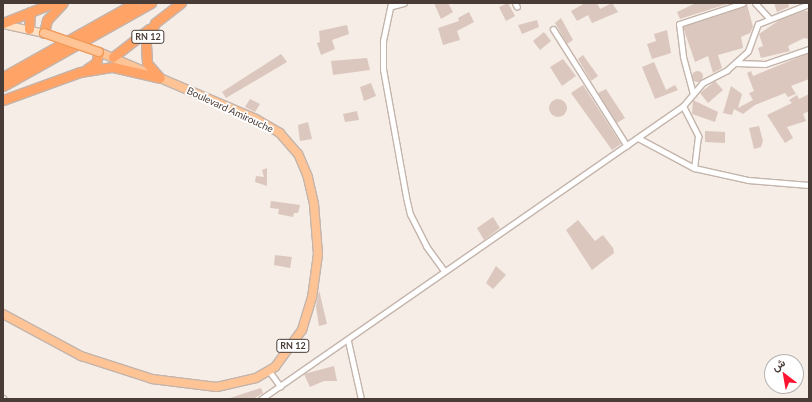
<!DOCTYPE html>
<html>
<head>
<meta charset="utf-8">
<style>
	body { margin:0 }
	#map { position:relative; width:812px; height:402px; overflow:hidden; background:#f5ede6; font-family:Lato,Vazirmatn,sans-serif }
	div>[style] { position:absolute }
	.building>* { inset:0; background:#dbc7be }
	.round { border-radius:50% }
	.roads { filter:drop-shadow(1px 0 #c4b4ab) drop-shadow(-1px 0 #c4b4ab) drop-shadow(0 1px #c4b4ab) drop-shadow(0 -1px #c4b4ab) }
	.street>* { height:5px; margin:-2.5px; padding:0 2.5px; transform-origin:2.5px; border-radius:2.5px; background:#fff }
	.secondary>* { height:7px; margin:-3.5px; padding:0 3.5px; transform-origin:3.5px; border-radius:3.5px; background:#ffe2c6 }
	.primary>* { height:8px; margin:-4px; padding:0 4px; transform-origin:4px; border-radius:4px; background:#ffc495 }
	.highway>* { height:9px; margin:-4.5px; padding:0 4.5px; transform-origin:4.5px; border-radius:4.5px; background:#ffa367 }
	.bridges { filter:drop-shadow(1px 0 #f09a59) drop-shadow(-1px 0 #f09a59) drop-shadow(0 1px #f09a59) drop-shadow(0 -1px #f09a59) }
	.primary-bridge>* { height:8px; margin:-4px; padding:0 4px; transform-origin:4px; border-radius:4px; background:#ffc495 }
	span { translate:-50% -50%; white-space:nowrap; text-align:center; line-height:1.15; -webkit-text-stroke:3.5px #fff; paint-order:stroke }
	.shield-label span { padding:1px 3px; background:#fff; border:1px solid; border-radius:3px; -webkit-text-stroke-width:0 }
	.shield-label { font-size:9px; color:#493b35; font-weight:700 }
	.street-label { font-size:10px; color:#493b35 }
	.frame { position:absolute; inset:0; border:4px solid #493b35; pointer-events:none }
	.north { position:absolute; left:764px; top:354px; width:40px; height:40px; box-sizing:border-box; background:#fff; border:1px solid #b6b1ae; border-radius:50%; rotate:329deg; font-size:11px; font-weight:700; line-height:16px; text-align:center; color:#493b35 }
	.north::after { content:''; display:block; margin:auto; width:14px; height:18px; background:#ff1330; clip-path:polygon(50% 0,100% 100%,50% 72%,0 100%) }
</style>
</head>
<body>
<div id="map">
	<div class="building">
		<i style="clip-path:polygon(434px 3px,448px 3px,453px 12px,441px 19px)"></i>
		<i style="clip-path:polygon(508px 3px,515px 16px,506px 21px,499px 7px)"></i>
		<i style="clip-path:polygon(585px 3px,597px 3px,600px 9px,612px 3px,618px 12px,592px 23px,588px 15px,577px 21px,571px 11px)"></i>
		<i style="clip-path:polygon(696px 3px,730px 3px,680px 19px,677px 12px)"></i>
		<i style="clip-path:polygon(774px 3px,788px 3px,789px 7px,777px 12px)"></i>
		<i style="clip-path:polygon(747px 4px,753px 27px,750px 33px,741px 37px,743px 48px,718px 55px,722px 68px,713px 73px,708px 56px,695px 62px,683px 27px)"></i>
		<i style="clip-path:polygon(804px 11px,809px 11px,809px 39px,804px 38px,788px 46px,790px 51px,761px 58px,758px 48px,763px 46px,759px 34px,781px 19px)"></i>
		<i style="clip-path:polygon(469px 12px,474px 22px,457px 31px,460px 40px,443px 45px,438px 28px,459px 21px,458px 18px)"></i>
		<i style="clip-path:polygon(561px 18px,573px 40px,567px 44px,555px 23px)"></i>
		<i style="clip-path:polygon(537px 20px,539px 27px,522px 34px,518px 25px)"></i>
		<i style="clip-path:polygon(347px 25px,349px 34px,332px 40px,335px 49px,321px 55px,317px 43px,320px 42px,319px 31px)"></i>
		<i style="clip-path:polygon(667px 30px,671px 53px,652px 59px,647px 44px,656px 41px,654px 34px)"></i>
		<i style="clip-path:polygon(544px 32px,551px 41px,540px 50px,533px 41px)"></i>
		<i style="clip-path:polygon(809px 53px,809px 79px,791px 86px,796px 94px,788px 97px,785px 93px,755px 105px,743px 114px,734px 109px,732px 115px,723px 113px,731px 86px,742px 94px,738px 108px,753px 100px,749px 93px,754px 91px,747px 73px,751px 71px,753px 76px)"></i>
		<i style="clip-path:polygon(281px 54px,287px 62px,226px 98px,222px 92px)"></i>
		<i style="clip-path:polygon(583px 55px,598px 76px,591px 81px,578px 59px)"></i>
		<i style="clip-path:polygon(367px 58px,370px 70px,333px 75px,331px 61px)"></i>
		<i style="clip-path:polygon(563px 59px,576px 76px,562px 86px,550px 67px)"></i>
		<i style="clip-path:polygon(654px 62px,666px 90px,675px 85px,678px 90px,655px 99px,642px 67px)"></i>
		<i class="round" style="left:691.5px;top:70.5px;width:11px;height:11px"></i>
		<i style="clip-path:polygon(715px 81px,723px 90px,708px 103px,700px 93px)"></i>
		<i style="clip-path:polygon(371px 83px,376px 96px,364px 101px,360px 87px)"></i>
		<i style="clip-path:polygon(583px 85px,621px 144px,612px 150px,571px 93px)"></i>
		<i style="clip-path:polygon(606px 89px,625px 118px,617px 123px,598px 93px)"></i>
		<i style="clip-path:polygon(809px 94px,809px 111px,803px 114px,806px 121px,787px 127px,793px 138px,785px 143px,767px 115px,792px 103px,789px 100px,797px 95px,799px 99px)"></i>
		<i style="clip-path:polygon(250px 99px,260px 104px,255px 112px,245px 107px)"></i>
		<i class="round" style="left:549px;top:99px;width:18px;height:18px"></i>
		<i style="clip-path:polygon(693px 100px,718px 112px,715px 122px,692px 114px)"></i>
		<i style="clip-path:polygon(357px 111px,359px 120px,345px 122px,343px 114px)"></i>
		<i style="clip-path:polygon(308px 122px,312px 139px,300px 141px,298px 125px)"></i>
		<i style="clip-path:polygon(759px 126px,763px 141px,761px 147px,754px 149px,749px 128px)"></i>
		<i style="clip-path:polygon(705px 131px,725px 132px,725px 143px,705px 142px)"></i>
		<i style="clip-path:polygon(267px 168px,267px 186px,255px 182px,256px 176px,264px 177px,262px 170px)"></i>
		<i style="clip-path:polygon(271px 201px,300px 205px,298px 213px,294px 213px,293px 217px,278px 214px,279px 209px,270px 208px)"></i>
		<i style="clip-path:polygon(493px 217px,500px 228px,484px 240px,477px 228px)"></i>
		<i style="clip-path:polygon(578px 220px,595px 241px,603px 235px,613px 248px,614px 253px,592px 270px,566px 230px)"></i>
		<i style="clip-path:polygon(275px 255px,292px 257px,290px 268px,274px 265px)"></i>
		<i style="clip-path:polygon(496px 266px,506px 275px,493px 289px,486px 283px)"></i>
		<i style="clip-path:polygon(319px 290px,327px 324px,319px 326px,316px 307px)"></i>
		<i style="clip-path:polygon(334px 366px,337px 381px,324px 381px,310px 387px,304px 374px)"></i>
		<i style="clip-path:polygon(261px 388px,263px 393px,253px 399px,227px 399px)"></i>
	</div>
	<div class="roads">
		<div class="street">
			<i style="left:391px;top:3px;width:39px;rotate:102deg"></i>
			<i style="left:383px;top:41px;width:28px;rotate:90deg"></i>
			<i style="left:383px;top:69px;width:130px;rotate:79.8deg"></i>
			<i style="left:406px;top:197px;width:17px;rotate:77deg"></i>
			<i style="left:410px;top:214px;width:36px;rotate:63deg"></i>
			<i style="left:426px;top:246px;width:31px;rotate:54deg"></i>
			<i style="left:515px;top:3px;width:4px;rotate:63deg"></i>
			<i style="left:755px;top:3px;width:21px;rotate:47deg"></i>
			<i style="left:392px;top:6px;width:12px;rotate:-14deg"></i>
			<i style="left:553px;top:29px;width:138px;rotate:57.7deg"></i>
			<i style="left:737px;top:63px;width:28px;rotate:2deg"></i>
			<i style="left:765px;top:64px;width:46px;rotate:-18.8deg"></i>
			<i style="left:693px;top:94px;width:39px;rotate:-105deg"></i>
			<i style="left:683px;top:56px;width:32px;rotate:-97deg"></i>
			<i style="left:679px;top:24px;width:67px;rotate:-18.2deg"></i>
			<i style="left:683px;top:106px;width:34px;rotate:63deg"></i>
			<i style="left:698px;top:136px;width:32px;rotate:97deg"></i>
			<i style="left:638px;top:138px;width:64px;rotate:28.2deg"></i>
			<i style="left:694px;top:168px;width:55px;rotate:12.5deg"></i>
			<i style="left:748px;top:180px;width:61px;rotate:4.7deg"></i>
			<i style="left:348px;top:341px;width:59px;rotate:77.4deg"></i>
			<i style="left:269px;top:371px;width:19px;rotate:54deg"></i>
			<i style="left:3px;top:398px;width:1px;rotate:45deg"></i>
			<i style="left:261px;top:399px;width:514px;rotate:-34.77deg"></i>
			<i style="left:683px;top:106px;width:30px;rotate:-50deg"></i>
			<i style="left:702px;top:83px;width:28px;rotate:-27deg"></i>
			<i style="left:727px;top:70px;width:28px;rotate:-42deg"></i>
			<i style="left:748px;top:51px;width:29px;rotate:-70deg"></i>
			<i style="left:758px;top:24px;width:55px;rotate:-21.4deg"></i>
		</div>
		<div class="secondary">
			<i style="left:3px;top:24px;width:42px;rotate:12.4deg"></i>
		</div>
		<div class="primary">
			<i style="left:3px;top:314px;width:89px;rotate:28.3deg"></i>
			<i style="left:81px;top:356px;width:75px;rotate:17.9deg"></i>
			<i style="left:152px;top:379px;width:65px;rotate:7deg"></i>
			<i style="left:217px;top:387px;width:40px;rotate:-13deg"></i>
			<i style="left:256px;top:378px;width:22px;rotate:-30deg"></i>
			<i style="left:275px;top:367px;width:46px;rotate:-53.9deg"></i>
			<i style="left:302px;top:330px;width:34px;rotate:-73deg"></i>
			<i style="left:312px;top:298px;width:44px;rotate:-82.2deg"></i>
			<i style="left:318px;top:254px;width:50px;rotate:-94.6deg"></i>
			<i style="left:314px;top:204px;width:28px;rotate:-103deg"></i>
			<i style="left:308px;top:177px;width:25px;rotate:-113deg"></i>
			<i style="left:298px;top:154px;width:28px;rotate:-131deg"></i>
			<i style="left:280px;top:133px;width:28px;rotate:-150deg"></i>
			<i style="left:256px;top:119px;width:171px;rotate:-156.9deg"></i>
		</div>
		<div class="highway">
			<i style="left:3px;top:23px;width:54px;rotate:-21.8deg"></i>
			<i style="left:29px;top:29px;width:17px;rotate:-87deg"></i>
			<i style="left:44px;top:33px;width:13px;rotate:-77deg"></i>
			<i style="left:47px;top:20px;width:23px;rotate:-47deg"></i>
			<i style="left:113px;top:57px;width:46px;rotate:-37.9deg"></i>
			<i style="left:87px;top:69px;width:11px;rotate:-34deg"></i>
			<i style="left:96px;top:63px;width:11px;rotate:-75deg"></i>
			<i style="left:3px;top:77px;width:151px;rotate:-29.3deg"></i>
			<i style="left:159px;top:77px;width:18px;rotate:-131deg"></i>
			<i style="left:147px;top:63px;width:22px;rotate:-93deg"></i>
			<i style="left:146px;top:41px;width:20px;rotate:-63deg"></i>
			<i style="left:155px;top:23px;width:33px;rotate:-38deg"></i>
			<i style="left:3px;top:86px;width:170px;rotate:-29.3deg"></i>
			<i style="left:3px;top:100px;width:82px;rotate:-20deg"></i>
			<i style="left:80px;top:72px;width:33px;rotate:-9deg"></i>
			<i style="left:113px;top:67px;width:48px;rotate:13.2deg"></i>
		</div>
	</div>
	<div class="bridges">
		<div class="primary-bridge">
			<i style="left:44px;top:33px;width:58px;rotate:19.1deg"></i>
		</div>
	</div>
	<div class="shield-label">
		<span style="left:148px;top:37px">RN 12</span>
		<span style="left:293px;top:346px">RN 12</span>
	</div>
	<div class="street-label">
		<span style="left:230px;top:110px;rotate:25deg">Boulevard Amirouche</span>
	</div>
	<div class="frame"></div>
	<div class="north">ش</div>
</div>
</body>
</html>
